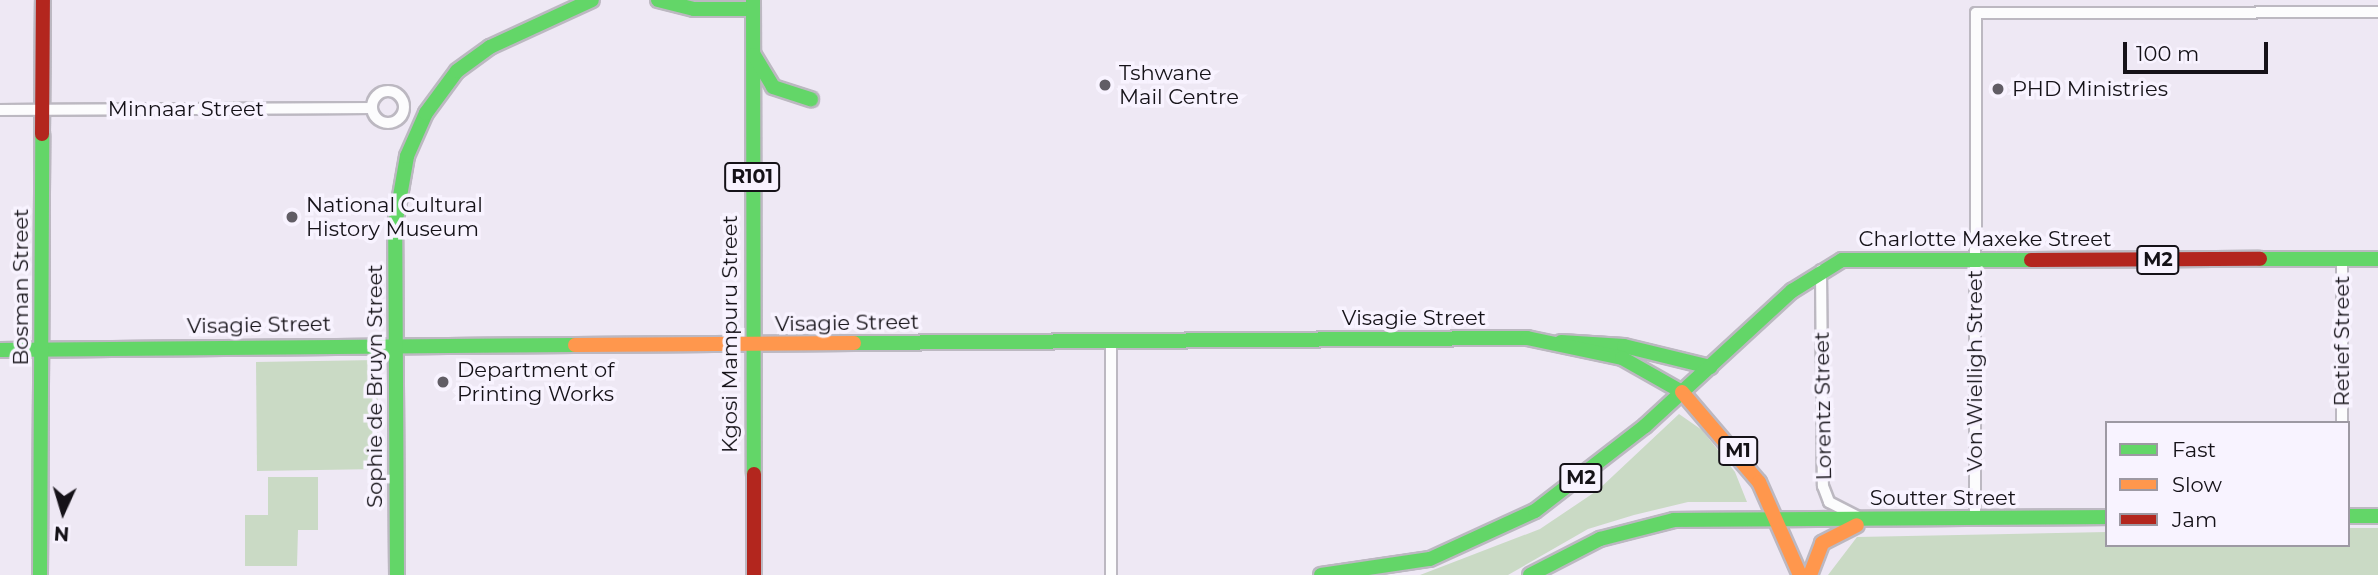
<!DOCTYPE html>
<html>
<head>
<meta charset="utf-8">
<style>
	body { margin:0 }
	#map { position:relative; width:2378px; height:575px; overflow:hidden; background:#eee8f4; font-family:Montserrat,sans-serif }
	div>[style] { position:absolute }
	.green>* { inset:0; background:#cadac5 }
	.roads { filter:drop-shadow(2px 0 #bcb8c1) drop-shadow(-2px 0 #bcb8c1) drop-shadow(0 2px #bcb8c1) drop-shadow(0 -2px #bcb8c1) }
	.street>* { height:10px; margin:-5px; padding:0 5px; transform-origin:5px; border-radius:5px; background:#fcfcfd }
	.street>.ring { margin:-5px; padding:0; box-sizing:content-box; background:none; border:10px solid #fcfcfd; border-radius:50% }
	.fast>* { height:14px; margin:-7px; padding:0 7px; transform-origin:7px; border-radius:7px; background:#63d668 }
	.slow>* { height:14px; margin:-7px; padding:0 7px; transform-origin:7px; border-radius:7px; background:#ff974d }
	.jam>* { height:14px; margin:-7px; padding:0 7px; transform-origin:7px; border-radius:7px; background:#b3261e }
	.dots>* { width:19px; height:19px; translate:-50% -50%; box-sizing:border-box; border:4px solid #f8f3ff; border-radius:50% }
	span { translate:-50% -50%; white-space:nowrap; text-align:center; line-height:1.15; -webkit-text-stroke:7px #f8f3ff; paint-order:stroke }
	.shield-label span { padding:2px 5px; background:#f8f3ff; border:2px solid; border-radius:5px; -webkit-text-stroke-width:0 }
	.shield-label { font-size:19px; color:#151218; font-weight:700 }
	.poi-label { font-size:21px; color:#151218 }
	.left { translate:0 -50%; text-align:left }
	.street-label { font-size:21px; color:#151218 }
	.legend { position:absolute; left:2105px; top:421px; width:245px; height:126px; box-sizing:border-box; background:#f8f3ff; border:2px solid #9d99a3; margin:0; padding:9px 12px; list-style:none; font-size:21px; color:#151218 }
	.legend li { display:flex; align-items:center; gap:14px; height:35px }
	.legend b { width:35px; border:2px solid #9d99a3 }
	.north { position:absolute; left:28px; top:477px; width:70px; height:70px; -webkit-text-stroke:5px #f8f3ff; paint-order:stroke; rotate:184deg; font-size:19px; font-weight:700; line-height:28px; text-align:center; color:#151218 }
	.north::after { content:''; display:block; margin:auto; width:24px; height:32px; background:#151218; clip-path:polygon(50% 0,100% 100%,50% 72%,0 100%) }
	.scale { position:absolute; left:2123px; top:42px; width:145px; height:32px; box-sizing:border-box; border:4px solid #151218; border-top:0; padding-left:9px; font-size:21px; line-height:24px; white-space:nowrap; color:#151218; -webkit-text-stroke:5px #f8f3ff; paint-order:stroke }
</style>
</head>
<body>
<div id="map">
	<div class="green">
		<i style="clip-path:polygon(377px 360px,379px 469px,257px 471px,256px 362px)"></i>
		<i style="clip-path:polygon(1679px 414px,1702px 430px,1735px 472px,1747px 502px,1688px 502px,1634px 515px,1588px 529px,1508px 575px,1420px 575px,1540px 529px,1598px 490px)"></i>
		<i style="clip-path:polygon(268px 477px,318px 477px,318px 530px,298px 530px,297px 566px,245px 566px,245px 515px,268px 515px)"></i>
		<i style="clip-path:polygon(2348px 528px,2378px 528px,2378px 575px,1828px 575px,1857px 537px,2107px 532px,2107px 545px,2348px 545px)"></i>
	</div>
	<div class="roads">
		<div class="street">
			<i class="ring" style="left:372px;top:91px;width:22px;height:22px"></i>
			<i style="left:0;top:110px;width:371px;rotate:-0.3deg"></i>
			<i style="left:2342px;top:259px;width:164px;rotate:90deg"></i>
			<i style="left:1821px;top:270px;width:216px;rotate:89.5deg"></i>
			<i style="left:1823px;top:486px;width:17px;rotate:69deg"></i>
			<i style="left:1829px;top:502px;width:34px;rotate:27deg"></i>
			<i style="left:1975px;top:518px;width:505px;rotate:-89.89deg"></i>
			<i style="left:1976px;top:13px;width:402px;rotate:-0.1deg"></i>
			<i style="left:1111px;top:575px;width:234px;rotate:-90deg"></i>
		</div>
		<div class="fast">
			<i style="left:658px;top:0;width:37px;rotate:14deg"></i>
			<i style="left:694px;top:9px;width:58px"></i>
			<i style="left:753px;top:0;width:474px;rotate:89.9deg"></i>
			<i style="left:754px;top:55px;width:37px;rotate:59deg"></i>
			<i style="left:773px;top:87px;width:40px;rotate:18deg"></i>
			<i style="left:2260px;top:259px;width:118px"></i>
			<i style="left:1561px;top:342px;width:63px;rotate:3.6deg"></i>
			<i style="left:1624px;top:346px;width:89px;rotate:13.7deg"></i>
			<i style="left:854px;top:343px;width:673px;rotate:-0.43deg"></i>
			<i style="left:1527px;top:338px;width:97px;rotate:11.9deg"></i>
			<i style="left:1622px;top:358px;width:69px;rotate:29.5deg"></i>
			<i style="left:0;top:350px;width:575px;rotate:-0.5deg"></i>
			<i style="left:2348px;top:516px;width:30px"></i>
			<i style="left:40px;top:575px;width:441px;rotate:-89.7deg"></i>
			<i style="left:397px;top:575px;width:350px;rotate:-90.3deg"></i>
			<i style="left:395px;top:225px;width:70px;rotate:-80.1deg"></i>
			<i style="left:407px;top:156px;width:47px;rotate:-66.2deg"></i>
			<i style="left:426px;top:113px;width:52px;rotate:-53.6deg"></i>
			<i style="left:457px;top:71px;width:41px;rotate:-36deg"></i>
			<i style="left:490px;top:47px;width:112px;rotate:-24.7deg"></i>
			<i style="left:1321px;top:575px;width:110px;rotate:-8.4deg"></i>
			<i style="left:1430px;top:559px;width:115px;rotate:-24.6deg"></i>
			<i style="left:1535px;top:511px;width:139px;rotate:-37.7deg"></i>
			<i style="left:1645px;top:426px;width:200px;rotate:-42.6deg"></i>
			<i style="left:1792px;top:291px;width:59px;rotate:-31.8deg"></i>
			<i style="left:1842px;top:260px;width:189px"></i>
			<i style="left:1530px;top:575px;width:79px;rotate:-27.2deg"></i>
			<i style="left:1600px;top:539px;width:76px;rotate:-14.4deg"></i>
			<i style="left:1674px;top:520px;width:433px;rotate:-0.4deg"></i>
		</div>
		<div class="slow">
			<i style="left:575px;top:345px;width:279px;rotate:-0.4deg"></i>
			<i style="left:1682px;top:392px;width:118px;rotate:49.5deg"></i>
			<i style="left:1759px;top:482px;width:102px;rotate:66.2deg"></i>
			<i style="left:1810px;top:575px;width:34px;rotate:-69deg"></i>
			<i style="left:1822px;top:543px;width:39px;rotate:-27deg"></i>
		</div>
		<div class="jam">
			<i style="left:42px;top:134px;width:134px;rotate:-89.6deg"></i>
			<i style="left:2031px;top:260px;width:229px;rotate:-0.3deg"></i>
			<i style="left:754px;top:474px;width:101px;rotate:90deg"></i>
		</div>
	</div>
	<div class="dots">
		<i style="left:1105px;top:85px;background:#615d65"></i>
		<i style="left:1998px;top:89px;background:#615d65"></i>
		<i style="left:292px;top:217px;background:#615d65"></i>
		<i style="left:443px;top:382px;background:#615d65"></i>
	</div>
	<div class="shield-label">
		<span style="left:752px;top:177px">R101</span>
		<span style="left:2158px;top:260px">M2</span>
		<span style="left:1738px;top:451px">M1</span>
		<span style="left:1581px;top:478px">M2</span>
	</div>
	<div class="poi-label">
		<span class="left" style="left:1119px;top:85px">Tshwane<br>Mail Centre</span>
		<span class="left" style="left:2012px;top:89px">PHD Ministries</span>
		<span class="left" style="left:306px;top:217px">National Cultural<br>History Museum</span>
		<span class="left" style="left:457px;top:382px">Department of<br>Printing Works</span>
	</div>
	<div class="street-label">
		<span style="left:186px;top:109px">Minnaar Street</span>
		<span style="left:1985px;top:239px">Charlotte Maxeke Street</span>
		<span style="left:21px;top:287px;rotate:-90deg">Bosman Street</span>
		<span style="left:1414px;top:318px">Visagie Street</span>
		<span style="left:847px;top:323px;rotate:-1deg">Visagie Street</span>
		<span style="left:259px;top:325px;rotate:-1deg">Visagie Street</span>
		<span style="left:730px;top:334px;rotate:-90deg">Kgosi Mampuru Street</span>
		<span style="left:2342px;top:341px;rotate:-90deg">Retief Street</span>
		<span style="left:1975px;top:371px;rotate:-90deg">Von Wielligh Street</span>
		<span style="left:375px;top:386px;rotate:-90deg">Sophie de Bruyn Street</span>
		<span style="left:1823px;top:406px;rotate:-91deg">Lorentz Street</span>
		<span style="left:1943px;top:498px">Soutter Street</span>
	</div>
	<ul class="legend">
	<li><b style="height:9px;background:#63d668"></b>Fast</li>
	<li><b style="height:9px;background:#ff974d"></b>Slow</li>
	<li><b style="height:9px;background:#b3261e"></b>Jam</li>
	</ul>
	<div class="north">N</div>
	<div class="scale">100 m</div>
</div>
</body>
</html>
